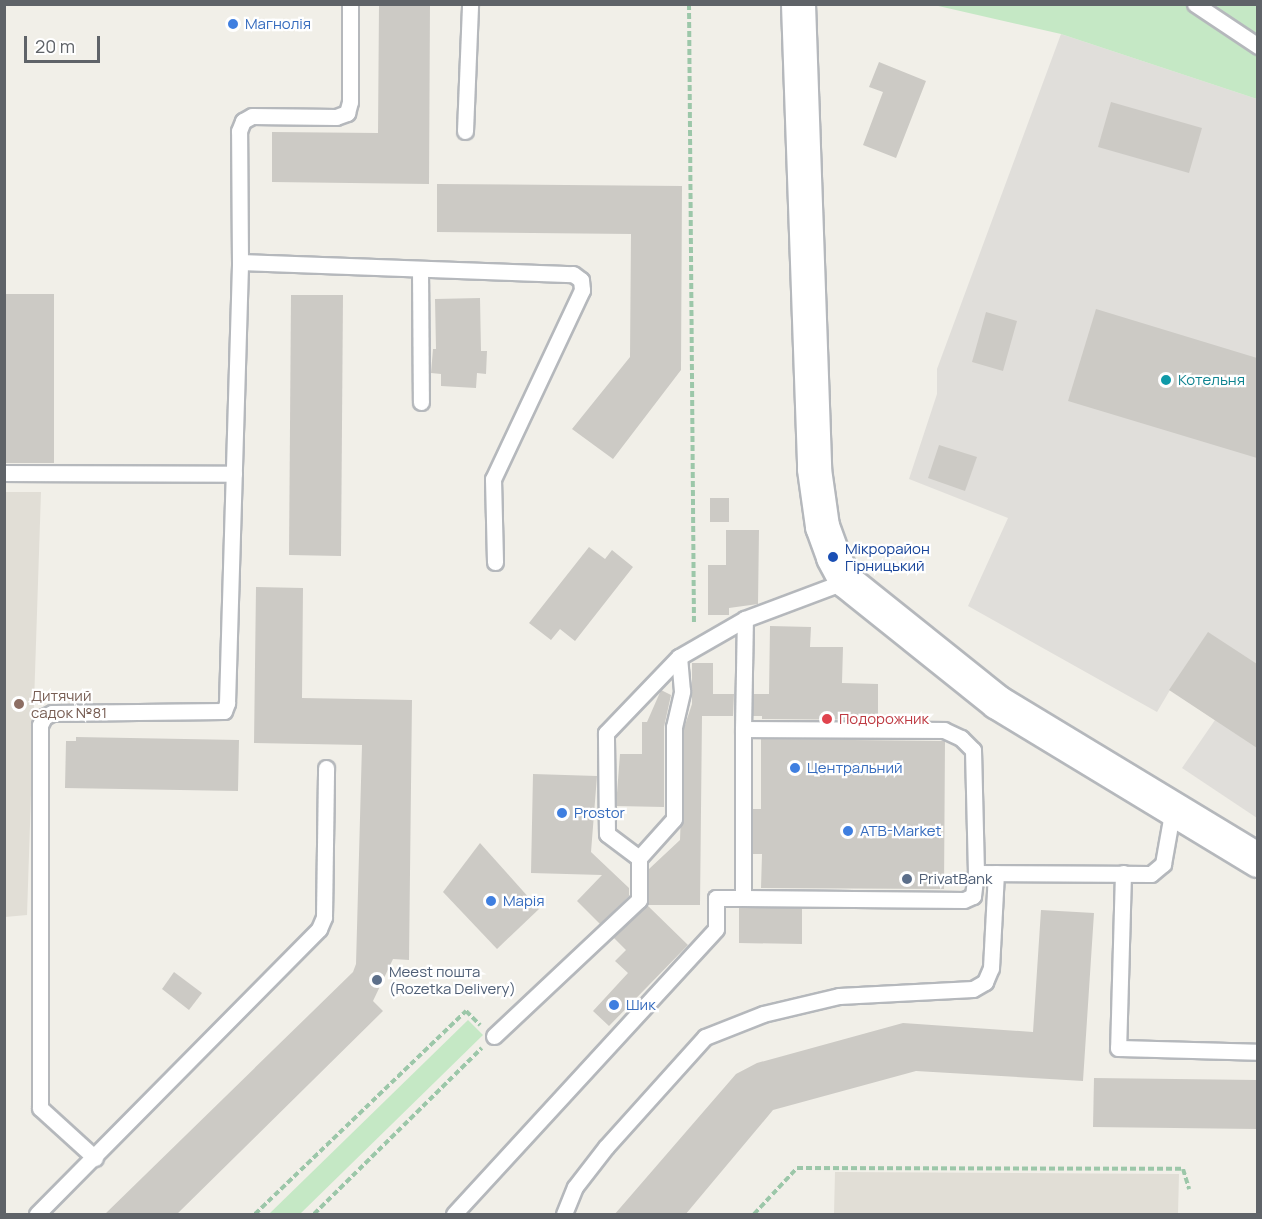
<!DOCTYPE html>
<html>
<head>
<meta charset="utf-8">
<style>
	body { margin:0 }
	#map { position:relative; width:1262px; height:1219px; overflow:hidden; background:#f1efe8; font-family:Manrope,sans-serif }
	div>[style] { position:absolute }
	.industrial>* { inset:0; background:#e0deda }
	.education>* { inset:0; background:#e1ded6 }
	.green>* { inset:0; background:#c5e8c5 }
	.building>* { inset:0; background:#cccac5 }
	.path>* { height:4px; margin-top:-2px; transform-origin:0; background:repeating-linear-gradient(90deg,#9cc7a9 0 6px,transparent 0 9px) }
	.roads { filter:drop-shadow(2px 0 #b5b8bc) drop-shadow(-2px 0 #b5b8bc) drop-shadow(0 2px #b5b8bc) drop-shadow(0 -2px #b5b8bc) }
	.lane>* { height:15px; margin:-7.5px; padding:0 7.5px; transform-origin:7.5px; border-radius:7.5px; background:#fff }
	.secondary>* { height:33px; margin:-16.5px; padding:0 16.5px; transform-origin:16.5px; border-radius:16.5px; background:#fff }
	.dots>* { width:16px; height:16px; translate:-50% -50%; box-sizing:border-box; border:3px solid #fff; border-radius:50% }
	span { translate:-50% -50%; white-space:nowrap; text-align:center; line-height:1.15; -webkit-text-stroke:4.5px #fff; paint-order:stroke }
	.shop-label { font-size:15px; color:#366cbe }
	.left { translate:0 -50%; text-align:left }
	.culture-label { font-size:15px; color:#0d838f }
	.transit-label { font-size:15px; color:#164399 }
	.education-label { font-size:15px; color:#785e54 }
	.health-label { font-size:15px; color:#be3a42 }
	.service-label { font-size:15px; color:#4e5e75 }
	.frame { position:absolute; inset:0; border:6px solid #5f6368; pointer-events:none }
	.scale { position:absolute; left:24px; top:36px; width:76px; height:27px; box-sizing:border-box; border:3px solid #5f6368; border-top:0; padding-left:8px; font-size:18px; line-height:21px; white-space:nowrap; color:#5f6368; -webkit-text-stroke:4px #fff; paint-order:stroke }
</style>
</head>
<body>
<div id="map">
	<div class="industrial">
		<i style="clip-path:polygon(1061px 34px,1257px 99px,1257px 818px,1182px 768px,1215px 720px,1170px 690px,1157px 712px,968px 606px,1008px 518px,909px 479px,937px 394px,937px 369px)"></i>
	</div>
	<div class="education">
		<i style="clip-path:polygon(5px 492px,41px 492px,27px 915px,5px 917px)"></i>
		<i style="clip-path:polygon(835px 1172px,1179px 1174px,1178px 1214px,834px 1214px)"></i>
	</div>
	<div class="green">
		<i style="clip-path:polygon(934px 5px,1257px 5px,1257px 99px,1061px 34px)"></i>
		<i style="clip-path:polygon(468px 1020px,483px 1035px,300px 1214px,269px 1214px)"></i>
	</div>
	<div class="building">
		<i style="clip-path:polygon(379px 4px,430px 4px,429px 184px,272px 182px,272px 132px,378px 133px)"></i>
		<i style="clip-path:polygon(879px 62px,926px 81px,896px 158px,863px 145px,883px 92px,869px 87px)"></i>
		<i style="clip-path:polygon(1111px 102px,1202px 128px,1189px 173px,1098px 147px)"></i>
		<i style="clip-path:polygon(437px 184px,682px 186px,681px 370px,613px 459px,572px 429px,630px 357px,631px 234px,437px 232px)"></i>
		<i style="clip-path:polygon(4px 294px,54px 294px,54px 463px,4px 463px)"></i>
		<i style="clip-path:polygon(291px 295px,343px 295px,341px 556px,289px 555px)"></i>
		<i style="clip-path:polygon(480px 298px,481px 351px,487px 351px,486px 374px,477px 373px,476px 388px,441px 386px,441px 374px,431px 373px,433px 349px,436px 349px,435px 299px)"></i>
		<i style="clip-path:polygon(1096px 309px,1257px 358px,1257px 458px,1068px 401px)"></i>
		<i style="clip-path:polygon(986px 312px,1017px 321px,1003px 371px,972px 362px)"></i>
		<i style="clip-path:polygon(939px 445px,977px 457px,965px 491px,928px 478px)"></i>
		<i style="clip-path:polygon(710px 498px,729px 498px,729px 522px,710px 522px)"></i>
		<i style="clip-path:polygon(726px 530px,759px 530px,758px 604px,729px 608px,729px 615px,708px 615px,708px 565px,726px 565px)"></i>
		<i style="clip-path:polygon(589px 547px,605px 559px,612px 550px,633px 567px,575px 641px,560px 629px,551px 640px,529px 623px)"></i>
		<i style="clip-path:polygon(256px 587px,303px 588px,302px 698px,412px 700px,409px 960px,393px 959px,373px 1001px,383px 1011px,176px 1215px,104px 1215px,353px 972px,356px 964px,362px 745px,254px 743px)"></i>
		<i style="clip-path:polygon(770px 626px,811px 627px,810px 647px,843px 647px,842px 683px,878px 684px,878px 720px,762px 719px,762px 716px,753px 716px,753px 694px,769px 694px)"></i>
		<i style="clip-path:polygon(1208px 632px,1257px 664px,1257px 748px,1169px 690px)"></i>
		<i style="clip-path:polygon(692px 663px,713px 663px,713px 694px,734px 694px,733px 716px,702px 716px,700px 905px,647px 905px,649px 869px,680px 840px,684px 728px,692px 704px)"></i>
		<i style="clip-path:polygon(661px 690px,671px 695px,664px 727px,664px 807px,616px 806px,620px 754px,642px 754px,642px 722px,647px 722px)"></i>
		<i style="clip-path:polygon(76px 737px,239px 740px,238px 791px,65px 788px,66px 741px,76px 741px)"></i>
		<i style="clip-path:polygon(761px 739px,945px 741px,944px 889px,761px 888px,762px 854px,753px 854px,753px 809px,761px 809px)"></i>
		<i style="clip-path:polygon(533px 774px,597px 776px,591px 852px,629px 888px,629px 896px,600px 924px,577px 901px,602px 875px,531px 873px)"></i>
		<i style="clip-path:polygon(480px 843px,539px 909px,497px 949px,443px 892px)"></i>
		<i style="clip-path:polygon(647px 905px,688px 945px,609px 1026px,593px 1011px,628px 973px,615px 961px,626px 950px,613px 937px)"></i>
		<i style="clip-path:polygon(739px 908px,802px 908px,802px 944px,739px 943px)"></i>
		<i style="clip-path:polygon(1041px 910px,1094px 913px,1083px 1081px,916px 1071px,773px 1110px,685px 1215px,614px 1215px,736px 1074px,757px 1063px,903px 1023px,1033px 1032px)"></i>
		<i style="clip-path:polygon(174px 972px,202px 993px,189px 1010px,162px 989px)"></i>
		<i style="clip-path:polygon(1094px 1078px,1257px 1080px,1257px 1129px,1093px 1127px)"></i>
	</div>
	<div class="path">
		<i style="left:689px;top:4px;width:621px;rotate:89.54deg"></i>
		<i style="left:255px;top:1214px;width:293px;rotate:-43.9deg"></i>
		<i style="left:466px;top:1011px;width:20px;rotate:45deg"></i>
		<i style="left:314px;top:1214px;width:236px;rotate:-44.7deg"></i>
		<i style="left:754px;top:1214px;width:63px;rotate:-46.9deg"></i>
		<i style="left:797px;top:1168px;width:386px;rotate:0.1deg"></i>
		<i style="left:1183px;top:1169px;width:21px;rotate:73deg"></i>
	</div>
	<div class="roads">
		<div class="lane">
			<i style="left:1195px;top:4px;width:76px;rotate:33.7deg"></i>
			<i style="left:465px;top:131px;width:127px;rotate:-87.7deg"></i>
			<i style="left:240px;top:262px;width:333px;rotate:2.1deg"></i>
			<i style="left:573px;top:274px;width:10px;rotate:37deg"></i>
			<i style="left:581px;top:280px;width:10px;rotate:84deg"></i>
			<i style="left:582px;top:290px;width:209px;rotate:115.2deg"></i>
			<i style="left:493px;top:479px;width:83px;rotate:88.6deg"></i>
			<i style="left:420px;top:269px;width:133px;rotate:89.6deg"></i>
			<i style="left:4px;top:473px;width:230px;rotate:0.2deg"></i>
			<i style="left:743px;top:729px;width:110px;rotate:-89deg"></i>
			<i style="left:745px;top:619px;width:108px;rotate:-20.6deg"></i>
			<i style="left:639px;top:858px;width:40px;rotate:-143deg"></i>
			<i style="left:607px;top:834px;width:101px;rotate:-90.6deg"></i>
			<i style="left:606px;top:733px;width:105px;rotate:-46.2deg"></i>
			<i style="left:679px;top:657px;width:76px;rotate:-29.9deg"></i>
			<i style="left:976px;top:873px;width:123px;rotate:-91.4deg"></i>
			<i style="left:973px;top:750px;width:17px;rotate:-135deg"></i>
			<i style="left:961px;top:738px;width:19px;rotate:-155deg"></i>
			<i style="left:944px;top:730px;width:201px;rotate:-179.7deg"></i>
			<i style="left:743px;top:729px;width:169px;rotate:90deg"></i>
			<i style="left:743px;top:898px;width:221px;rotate:0.5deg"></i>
			<i style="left:964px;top:900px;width:10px;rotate:-24deg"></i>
			<i style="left:973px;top:896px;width:23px;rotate:-83deg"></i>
			<i style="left:976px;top:873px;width:175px;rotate:0.3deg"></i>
			<i style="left:1151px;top:874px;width:16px;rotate:-40deg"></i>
			<i style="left:1163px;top:864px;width:57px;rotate:-79.9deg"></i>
			<i style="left:1123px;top:873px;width:175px;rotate:91.6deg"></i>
			<i style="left:1118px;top:1048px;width:140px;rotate:1.6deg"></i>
			<i style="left:494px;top:1036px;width:199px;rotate:-43.2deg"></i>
			<i style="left:639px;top:900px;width:42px;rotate:-90deg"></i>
			<i style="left:639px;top:858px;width:52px;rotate:-48.1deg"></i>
			<i style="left:674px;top:819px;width:92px;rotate:-90deg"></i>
			<i style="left:674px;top:727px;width:37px;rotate:-77deg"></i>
			<i style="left:682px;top:691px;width:34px;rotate:-95deg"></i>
			<i style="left:95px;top:1158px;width:74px;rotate:-137.7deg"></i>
			<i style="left:40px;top:1108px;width:383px;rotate:-90deg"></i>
			<i style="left:40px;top:725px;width:9px;rotate:-63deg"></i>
			<i style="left:44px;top:717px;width:9px;rotate:-27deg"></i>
			<i style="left:52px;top:713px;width:172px;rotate:-0.7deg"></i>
			<i style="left:224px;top:711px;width:9px;rotate:-69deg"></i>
			<i style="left:227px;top:703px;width:441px;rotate:-88.3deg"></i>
			<i style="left:240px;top:262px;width:131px;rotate:-90.4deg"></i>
			<i style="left:239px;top:131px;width:11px;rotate:-68deg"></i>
			<i style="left:243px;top:121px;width:10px;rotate:-29deg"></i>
			<i style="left:252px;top:116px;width:84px;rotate:0.7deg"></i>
			<i style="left:336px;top:117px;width:12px;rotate:-20deg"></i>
			<i style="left:347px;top:113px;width:11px;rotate:-75deg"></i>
			<i style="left:350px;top:102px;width:98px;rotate:-90deg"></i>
			<i style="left:37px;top:1214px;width:401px;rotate:-45.3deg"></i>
			<i style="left:319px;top:929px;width:13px;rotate:-67deg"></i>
			<i style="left:324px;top:917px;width:149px;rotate:-89.2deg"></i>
			<i style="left:454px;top:1214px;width:387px;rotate:-47.4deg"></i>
			<i style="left:716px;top:929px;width:31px;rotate:-90deg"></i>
			<i style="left:716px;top:898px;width:27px"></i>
			<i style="left:564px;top:1214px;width:29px;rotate:-68deg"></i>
			<i style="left:575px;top:1187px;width:51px;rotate:-52.2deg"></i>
			<i style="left:606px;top:1147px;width:148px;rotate:-48deg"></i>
			<i style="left:705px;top:1037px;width:62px;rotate:-21.6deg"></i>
			<i style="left:763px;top:1014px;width:78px;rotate:-13.3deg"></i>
			<i style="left:839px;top:996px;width:134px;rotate:-3deg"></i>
			<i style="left:973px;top:989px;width:14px;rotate:-30deg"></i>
			<i style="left:985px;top:982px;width:15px;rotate:-67deg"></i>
			<i style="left:991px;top:968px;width:95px;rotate:-87deg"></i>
		</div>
		<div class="secondary">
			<i style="left:798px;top:4px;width:465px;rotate:88deg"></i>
			<i style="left:814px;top:469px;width:58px;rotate:82deg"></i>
			<i style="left:822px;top:526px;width:33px;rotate:70deg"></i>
			<i style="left:833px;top:557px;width:27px;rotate:62deg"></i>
			<i style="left:846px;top:581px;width:193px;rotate:38.7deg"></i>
			<i style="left:997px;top:702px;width:305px;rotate:31.2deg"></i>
		</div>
	</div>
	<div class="dots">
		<i style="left:233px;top:24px;background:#3f7fe0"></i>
		<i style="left:1166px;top:380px;background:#0f9aa8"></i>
		<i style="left:833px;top:557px;background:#1a4fb4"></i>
		<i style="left:19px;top:704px;background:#8d6e63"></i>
		<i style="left:827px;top:719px;background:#e0444e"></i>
		<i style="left:795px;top:768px;background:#3f7fe0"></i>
		<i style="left:562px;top:813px;background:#3f7fe0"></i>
		<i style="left:848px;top:831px;background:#3f7fe0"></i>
		<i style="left:907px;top:879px;background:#5c6f8a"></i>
		<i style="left:491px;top:901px;background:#3f7fe0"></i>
		<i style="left:377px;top:980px;background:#5c6f8a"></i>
		<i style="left:614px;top:1005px;background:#3f7fe0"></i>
	</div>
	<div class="shop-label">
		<span class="left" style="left:245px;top:24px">Магнолія</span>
		<span class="left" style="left:807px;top:768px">Центральний</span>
		<span class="left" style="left:574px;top:813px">Prostor</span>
		<span class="left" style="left:860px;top:831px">ATB-Market</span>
		<span class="left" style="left:503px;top:901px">Марія</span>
		<span class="left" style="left:626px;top:1005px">Шик</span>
	</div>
	<div class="culture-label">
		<span class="left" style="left:1178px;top:380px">Котельня</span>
	</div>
	<div class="transit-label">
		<span class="left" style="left:845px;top:557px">Мiкрорайон<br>Гiрницький</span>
	</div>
	<div class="education-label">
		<span class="left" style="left:31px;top:704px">Дитячий<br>садок №81</span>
	</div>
	<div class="health-label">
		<span class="left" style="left:839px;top:719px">Подорожник</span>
	</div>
	<div class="service-label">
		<span class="left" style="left:919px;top:879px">PrivatBank</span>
		<span class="left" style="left:389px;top:980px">Meest пошта<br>(Rozetka Delivery)</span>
	</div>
	<div class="frame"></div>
	<div class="scale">20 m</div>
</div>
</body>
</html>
